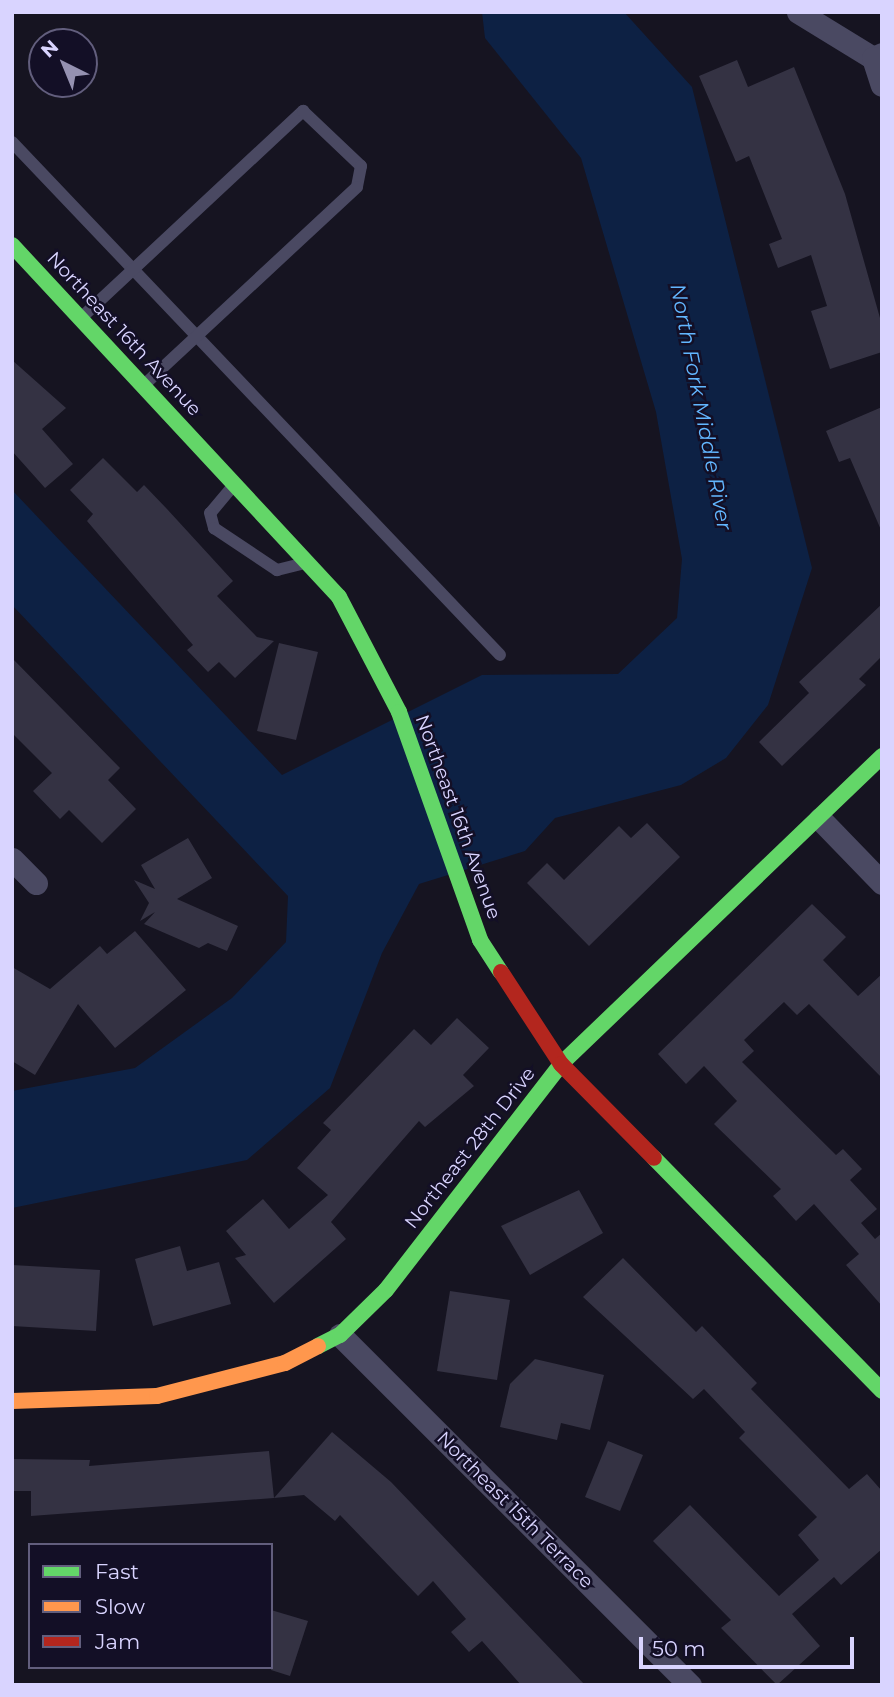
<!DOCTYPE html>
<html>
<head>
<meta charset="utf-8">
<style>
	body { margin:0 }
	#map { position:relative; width:894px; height:1697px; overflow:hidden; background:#161421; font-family:Montserrat,sans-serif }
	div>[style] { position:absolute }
	.water>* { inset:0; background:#0d2144 }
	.building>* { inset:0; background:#343243 }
	.lane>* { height:12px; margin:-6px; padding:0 6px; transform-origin:6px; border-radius:6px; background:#4a4962 }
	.street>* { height:23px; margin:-11.5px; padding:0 11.5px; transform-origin:11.5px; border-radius:11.5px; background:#4a4962 }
	.fast>* { height:16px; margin:-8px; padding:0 8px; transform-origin:8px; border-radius:8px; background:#63d668 }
	.slow>* { height:16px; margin:-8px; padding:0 8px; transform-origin:8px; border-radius:8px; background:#ff974d }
	.jam>* { height:16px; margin:-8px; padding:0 8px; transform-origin:8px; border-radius:8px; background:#b3261e }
	span { translate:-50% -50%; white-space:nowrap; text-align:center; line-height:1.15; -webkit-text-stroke:5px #130f26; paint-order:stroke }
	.street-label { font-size:19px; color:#d9d4ff }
	.water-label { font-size:21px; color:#62b6ff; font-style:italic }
	.frame { position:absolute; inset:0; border:14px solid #d9d4ff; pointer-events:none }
	.legend { position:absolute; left:28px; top:1543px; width:245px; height:126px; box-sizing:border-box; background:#130f26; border:2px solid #625e7d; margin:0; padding:9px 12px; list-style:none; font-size:21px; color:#d9d4ff }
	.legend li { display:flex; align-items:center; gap:14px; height:35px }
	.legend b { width:35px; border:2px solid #625e7d }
	.north { position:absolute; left:28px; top:28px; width:70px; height:70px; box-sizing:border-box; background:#130f26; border:2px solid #625e7d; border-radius:50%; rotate:317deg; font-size:19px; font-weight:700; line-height:28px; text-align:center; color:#d9d4ff }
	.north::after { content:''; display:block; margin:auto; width:24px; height:32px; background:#9591b1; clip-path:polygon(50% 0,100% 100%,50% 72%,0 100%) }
	.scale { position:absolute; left:639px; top:1637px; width:215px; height:32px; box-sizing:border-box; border:4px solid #d9d4ff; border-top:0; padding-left:9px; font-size:21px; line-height:24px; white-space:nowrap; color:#d9d4ff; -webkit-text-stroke:5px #130f26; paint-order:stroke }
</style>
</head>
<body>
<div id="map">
	<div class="water">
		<i style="clip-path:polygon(482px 12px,624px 12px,692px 87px,812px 568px,768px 705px,726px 758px,681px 785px,555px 818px,525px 851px,419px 884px,382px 953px,330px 1088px,247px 1160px,12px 1208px,12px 1091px,135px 1068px,232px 998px,286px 942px,288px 896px,12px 605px,12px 490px,282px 775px,482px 675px,618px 674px,677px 618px,682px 559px,656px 412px,581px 158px,485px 38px)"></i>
	</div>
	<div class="building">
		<i style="clip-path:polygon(737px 60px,748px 87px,794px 67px,845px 194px,882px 325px,882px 352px,830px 369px,811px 311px,827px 306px,811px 255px,778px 268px,769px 244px,782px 239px,749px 156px,736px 162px,699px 76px)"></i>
		<i style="clip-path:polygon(12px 360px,66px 408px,42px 429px,73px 464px,45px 488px,12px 451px)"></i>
		<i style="clip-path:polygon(882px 407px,882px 530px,881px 530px,850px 458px,839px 462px,826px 431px)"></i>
		<i style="clip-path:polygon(103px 458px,137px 492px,144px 485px,167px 509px,233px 581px,217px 596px,257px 637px,274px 641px,235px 678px,219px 662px,208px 672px,187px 650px,193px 645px,87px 521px,93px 514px,70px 490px)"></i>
		<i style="clip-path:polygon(882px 604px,882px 656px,859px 679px,866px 685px,782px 766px,759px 742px,809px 693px,799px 682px)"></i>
		<i style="clip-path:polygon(279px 643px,318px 652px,296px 740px,257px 731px)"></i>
		<i style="clip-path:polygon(12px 658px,120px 768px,108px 780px,136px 809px,102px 843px,69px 810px,60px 819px,33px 791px,52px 773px,12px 733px)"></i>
		<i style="clip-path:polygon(647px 823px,680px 857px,589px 946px,527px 883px,547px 863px,564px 880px,619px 826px,631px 838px)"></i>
		<i style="clip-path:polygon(188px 838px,212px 878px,177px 899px,238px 926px,227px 951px,208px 943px,199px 948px,144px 924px,155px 912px,140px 921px,149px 903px,134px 880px,155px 889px,141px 865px)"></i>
		<i style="clip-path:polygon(812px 904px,846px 937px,823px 960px,858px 996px,882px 974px,882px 1078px,809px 1004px,797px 1015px,784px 1002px,744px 1040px,754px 1051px,742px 1062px,836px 1155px,843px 1149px,862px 1169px,850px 1180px,877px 1209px,861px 1223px,875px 1239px,882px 1233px,882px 1306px,846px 1265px,859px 1254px,814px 1204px,796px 1221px,773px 1196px,781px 1189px,714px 1124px,737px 1101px,704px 1066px,686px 1084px,658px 1054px)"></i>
		<i style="clip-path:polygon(135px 931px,186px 990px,115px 1048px,78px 1004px,35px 1075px,12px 1061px,12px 967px,50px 989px,100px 946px,107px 954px)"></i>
		<i style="clip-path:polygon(457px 1018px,489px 1048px,463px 1075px,474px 1086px,425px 1127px,419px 1121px,331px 1222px,346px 1239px,274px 1303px,235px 1258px,246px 1255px,226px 1231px,263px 1199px,289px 1229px,328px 1195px,297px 1168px,331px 1130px,323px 1123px,414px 1029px,431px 1045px)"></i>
		<i style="clip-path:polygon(579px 1190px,603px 1233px,530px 1275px,501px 1226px)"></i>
		<i style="clip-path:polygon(180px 1246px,187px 1271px,219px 1262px,231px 1304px,153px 1326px,135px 1259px)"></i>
		<i style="clip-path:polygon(623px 1258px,696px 1332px,702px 1326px,757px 1383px,751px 1389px,849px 1489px,867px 1474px,882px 1491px,882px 1549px,841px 1585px,834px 1577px,792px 1614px,820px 1646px,777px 1685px,721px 1628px,731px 1620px,653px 1541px,690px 1505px,779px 1596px,819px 1560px,798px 1535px,817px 1517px,739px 1438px,745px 1432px,704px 1389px,693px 1399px,583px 1297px)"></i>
		<i style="clip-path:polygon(12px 1265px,100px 1270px,96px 1331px,12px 1326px)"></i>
		<i style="clip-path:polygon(450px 1291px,510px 1300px,497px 1380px,437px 1371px)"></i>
		<i style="clip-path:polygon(535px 1359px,604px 1375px,590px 1430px,561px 1423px,557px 1440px,500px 1427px,510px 1384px)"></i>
		<i style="clip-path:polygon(332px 1432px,391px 1482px,585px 1685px,521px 1685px,482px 1641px,469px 1652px,451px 1632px,466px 1619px,433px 1581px,418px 1596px,340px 1515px,335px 1521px,304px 1495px,274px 1498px)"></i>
		<i style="clip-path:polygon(608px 1441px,643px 1455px,620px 1511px,585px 1497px)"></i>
		<i style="clip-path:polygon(269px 1451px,274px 1498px,31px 1516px,31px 1491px,12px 1491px,12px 1459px,90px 1460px,89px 1466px)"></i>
		<i style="clip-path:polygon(271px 1610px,308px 1621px,290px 1676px,271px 1670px)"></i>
	</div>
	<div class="lane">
		<i style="left:12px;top:142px;width:708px;rotate:46.43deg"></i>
		<i style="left:81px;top:318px;width:304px;rotate:-43deg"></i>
		<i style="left:303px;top:111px;width:80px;rotate:43.5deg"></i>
		<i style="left:361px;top:166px;width:21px;rotate:101deg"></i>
		<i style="left:357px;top:187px;width:291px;rotate:137.1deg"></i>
		<i style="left:233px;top:486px;width:35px;rotate:130deg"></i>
		<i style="left:210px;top:513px;width:16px;rotate:75deg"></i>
		<i style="left:214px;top:528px;width:76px;rotate:33.7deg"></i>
		<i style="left:277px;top:570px;width:30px;rotate:-14deg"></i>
	</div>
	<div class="street">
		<i style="left:798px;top:12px;width:88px;rotate:31.5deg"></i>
		<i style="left:873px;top:58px;width:10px;rotate:-24deg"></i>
		<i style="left:873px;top:58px;width:28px;rotate:72deg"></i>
		<i style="left:820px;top:819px;width:89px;rotate:45.9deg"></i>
		<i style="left:12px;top:859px;width:34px;rotate:45deg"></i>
		<i style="left:340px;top:1335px;width:495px;rotate:45deg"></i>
	</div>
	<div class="fast">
		<i style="left:12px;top:245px;width:480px;rotate:47.1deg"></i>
		<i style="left:339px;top:597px;width:130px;rotate:62.4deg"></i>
		<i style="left:399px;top:712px;width:242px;rotate:70.4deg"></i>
		<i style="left:480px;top:940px;width:38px;rotate:57deg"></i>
		<i style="left:654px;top:1158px;width:326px;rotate:45.6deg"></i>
		<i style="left:318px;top:1346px;width:25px;rotate:-27deg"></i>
		<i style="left:340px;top:1335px;width:64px;rotate:-44.4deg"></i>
		<i style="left:386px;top:1290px;width:286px;rotate:-52.2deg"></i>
		<i style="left:561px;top:1064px;width:445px;rotate:-43.8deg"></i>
	</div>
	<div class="slow">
		<i style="left:12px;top:1401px;width:145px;rotate:-2deg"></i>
		<i style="left:157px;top:1396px;width:132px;rotate:-14.5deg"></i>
		<i style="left:285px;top:1363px;width:37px;rotate:-27deg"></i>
	</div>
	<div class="jam">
		<i style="left:501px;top:972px;width:110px;rotate:56.9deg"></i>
		<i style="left:561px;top:1064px;width:132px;rotate:45.3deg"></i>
	</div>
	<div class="street-label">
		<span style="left:124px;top:334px;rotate:47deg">Northeast 16th Avenue</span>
		<span style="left:458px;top:817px;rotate:70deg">Northeast 16th Avenue</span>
		<span style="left:470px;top:1148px;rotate:-52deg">Northeast 28th Drive</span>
		<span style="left:515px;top:1510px;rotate:45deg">Northeast 15th Terrace</span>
	</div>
	<div class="water-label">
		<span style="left:701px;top:407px;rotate:79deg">North Fork Middle River</span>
	</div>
	<div class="frame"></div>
	<ul class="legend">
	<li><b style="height:9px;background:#63d668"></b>Fast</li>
	<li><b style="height:9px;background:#ff974d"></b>Slow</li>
	<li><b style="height:9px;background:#b3261e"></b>Jam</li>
	</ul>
	<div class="north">N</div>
	<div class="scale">50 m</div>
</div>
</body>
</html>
